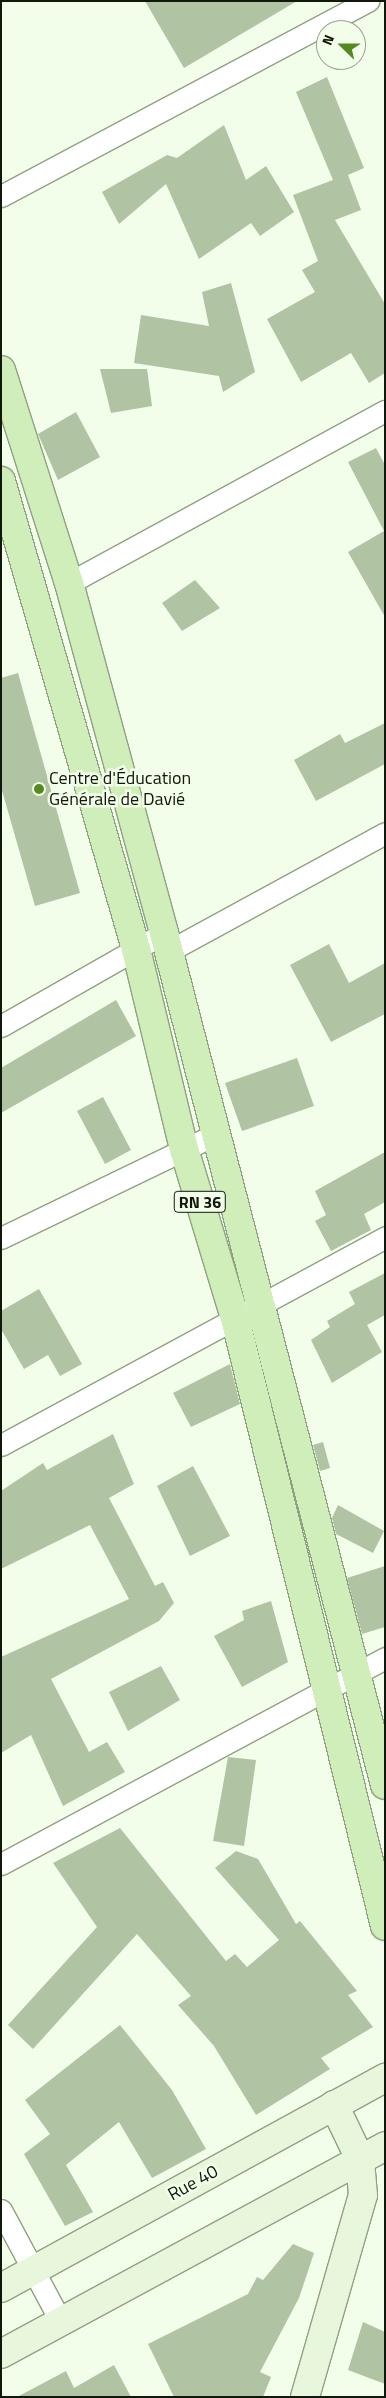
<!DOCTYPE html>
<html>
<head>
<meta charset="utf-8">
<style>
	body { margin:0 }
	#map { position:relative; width:386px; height:2398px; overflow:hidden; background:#f2feea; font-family:"Titillium Web",sans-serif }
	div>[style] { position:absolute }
	.building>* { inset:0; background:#b0c3a3 }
	.roads { filter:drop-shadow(1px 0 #8fa182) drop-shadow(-1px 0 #8fa182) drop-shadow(0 1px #8fa182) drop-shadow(0 -1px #8fa182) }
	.street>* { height:21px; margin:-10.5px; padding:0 10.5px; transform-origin:10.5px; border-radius:10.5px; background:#fff }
	.secondary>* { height:28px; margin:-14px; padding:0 14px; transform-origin:14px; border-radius:14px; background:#e8f7dc }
	.primary>* { height:28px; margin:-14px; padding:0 14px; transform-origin:14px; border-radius:14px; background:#d0eeb9 }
	.dots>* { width:14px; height:14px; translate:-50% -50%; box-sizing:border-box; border:2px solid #f2feea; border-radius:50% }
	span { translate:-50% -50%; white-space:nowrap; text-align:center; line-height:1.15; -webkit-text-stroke:5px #f2feea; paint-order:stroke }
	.shield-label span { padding:1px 4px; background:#f2feea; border:1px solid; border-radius:4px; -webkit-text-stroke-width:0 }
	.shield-label { font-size:16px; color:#10170b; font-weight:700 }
	.poi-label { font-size:18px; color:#10170b }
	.left { translate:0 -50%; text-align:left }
	.street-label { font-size:18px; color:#10170b }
	.frame { position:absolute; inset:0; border:2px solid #10170b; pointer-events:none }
	.north { position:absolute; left:316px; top:20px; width:50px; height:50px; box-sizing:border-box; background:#f2feea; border:1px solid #98a291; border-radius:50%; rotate:292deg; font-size:14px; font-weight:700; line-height:20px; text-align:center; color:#10170b }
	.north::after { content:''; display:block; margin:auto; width:18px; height:22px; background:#568a21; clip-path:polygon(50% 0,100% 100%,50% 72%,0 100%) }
</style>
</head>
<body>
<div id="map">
	<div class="building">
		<i style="clip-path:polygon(145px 1px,297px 1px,184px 68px)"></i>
		<i style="clip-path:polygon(327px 77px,364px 168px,348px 175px,361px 210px,335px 220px,385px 304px,385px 373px,369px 383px,351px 353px,301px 382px,267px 319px,315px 292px,302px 270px,318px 261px,293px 195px,333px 180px,296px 92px)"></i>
		<i style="clip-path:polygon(224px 125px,246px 180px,266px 166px,294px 212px,260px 236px,251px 223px,199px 259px,166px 184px,119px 224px,102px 192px,167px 155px,177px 158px)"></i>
		<i style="clip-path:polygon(231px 283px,255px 372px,223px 392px,219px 376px,134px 363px,141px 315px,209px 326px,202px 292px)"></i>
		<i style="clip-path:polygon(100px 369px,147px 369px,152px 406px,111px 413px)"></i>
		<i style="clip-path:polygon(76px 412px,100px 457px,58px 480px,38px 434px)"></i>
		<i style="clip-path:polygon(376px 448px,385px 465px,385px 617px,348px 552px,384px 531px,348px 462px)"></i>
		<i style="clip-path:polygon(195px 580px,220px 608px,182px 631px,162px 603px)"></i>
		<i style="clip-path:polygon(18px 673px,80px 893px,35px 906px,1px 787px,1px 678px)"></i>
		<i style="clip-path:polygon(385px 723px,385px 764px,316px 801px,294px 760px,340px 734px,345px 743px)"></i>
		<i style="clip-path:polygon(329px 944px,349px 983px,385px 963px,385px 1014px,331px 1042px,290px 965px)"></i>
		<i style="clip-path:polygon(116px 1000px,136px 1036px,1px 1113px,1px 1068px)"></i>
		<i style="clip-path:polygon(297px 1058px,314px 1106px,242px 1131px,225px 1083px)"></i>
		<i style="clip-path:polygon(103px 1097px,131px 1150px,105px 1164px,77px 1111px)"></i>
		<i style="clip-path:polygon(385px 1152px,385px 1202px,364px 1214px,371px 1230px,331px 1251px,315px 1221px,326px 1215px,315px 1191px)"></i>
		<i style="clip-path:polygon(385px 1273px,385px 1315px,367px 1325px,382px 1352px,332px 1383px,311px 1340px,330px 1327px,327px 1321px,355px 1304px,349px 1292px)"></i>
		<i style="clip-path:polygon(39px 1289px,82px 1364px,60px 1376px,48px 1355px,24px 1369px,1px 1329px,1px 1311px)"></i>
		<i style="clip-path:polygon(230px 1364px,240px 1404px,191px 1427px,173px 1393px)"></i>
		<i style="clip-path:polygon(113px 1434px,134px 1484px,109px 1498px,155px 1586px,163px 1582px,174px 1603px,159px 1621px,51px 1679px,89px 1752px,107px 1742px,125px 1772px,63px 1806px,31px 1735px,1px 1753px,1px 1657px,129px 1599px,90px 1525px,1px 1569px,1px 1491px,43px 1463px,47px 1470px)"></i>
		<i style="clip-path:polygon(323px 1442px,330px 1468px,320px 1471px,313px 1445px)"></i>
		<i style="clip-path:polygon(193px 1466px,230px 1536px,190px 1556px,157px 1486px)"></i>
		<i style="clip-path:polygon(338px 1505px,384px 1531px,373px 1553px,336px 1534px,332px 1518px)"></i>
		<i style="clip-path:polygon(385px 1566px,385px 1627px,362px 1634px,347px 1578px)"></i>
		<i style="clip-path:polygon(271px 1601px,288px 1662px,242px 1687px,214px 1636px,244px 1620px,242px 1611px)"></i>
		<i style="clip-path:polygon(161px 1666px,180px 1700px,128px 1731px,109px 1692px)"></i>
		<i style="clip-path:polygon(228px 1757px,256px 1760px,244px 1846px,213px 1841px)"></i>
		<i style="clip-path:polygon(120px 1828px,226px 1961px,235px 1954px,247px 1967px,279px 1940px,215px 1868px,236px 1851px,258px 1859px,296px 1924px,300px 1921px,357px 1991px,348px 1995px,373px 2027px,321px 2058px,330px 2069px,256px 2115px,214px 2046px,178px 2005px,191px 1996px,137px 1934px,33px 2049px,8px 2025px,97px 1927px,53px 1863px)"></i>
		<i style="clip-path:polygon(120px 2025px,172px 2090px,206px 2149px,152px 2178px,119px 2122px,66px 2165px,93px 2212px,65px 2226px,24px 2154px,50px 2134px,25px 2100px)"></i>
		<i style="clip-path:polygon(293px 2244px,314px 2253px,299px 2298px,260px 2372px,271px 2377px,263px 2397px,174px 2397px,148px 2344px,248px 2294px,257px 2277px,263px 2280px)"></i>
		<i style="clip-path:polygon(363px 2322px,385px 2332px,385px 2384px,348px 2370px)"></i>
		<i style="clip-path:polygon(114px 2365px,131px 2397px,17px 2397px,66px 2371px,74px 2388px)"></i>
	</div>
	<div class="roads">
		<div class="street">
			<i style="left:1px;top:196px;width:416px;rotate:-28deg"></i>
			<i style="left:69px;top:583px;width:360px;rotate:-28.6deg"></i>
			<i style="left:167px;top:952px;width:248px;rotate:-28.6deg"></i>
			<i style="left:1px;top:1026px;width:188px;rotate:-29.7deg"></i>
			<i style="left:1px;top:1238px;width:237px;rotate:-25.8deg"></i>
			<i style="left:1px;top:1445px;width:437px;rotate:-28.4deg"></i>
			<i style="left:1px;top:1864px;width:436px;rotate:-28.2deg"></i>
			<i style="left:1px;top:2210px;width:127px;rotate:61.8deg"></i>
		</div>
		<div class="secondary">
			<i style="left:1px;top:2288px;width:438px;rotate:-28.7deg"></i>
			<i style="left:1px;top:2354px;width:437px;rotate:-28.4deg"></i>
			<i style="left:305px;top:2397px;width:210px;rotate:-74deg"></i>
			<i style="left:363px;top:2195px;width:36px;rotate:-95deg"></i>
			<i style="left:360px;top:2159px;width:60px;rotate:-115.7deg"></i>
		</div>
		<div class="primary">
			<i style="left:1px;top:370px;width:224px;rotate:72.3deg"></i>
			<i style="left:69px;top:583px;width:363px;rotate:74.8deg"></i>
			<i style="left:164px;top:933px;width:880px;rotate:75.46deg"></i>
			<i style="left:1px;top:481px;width:487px;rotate:73.9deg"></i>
			<i style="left:136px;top:949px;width:206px;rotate:76.5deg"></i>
			<i style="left:184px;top:1149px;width:177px;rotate:73.2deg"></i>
			<i style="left:235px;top:1318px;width:626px;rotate:76.14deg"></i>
		</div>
	</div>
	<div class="dots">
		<i style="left:39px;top:789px;background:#568a21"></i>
	</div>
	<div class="shield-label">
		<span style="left:200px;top:1202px">RN 36</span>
	</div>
	<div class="poi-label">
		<span class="left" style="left:49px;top:789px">Centre d'Éducation<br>Générale de Davié</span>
	</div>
	<div class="street-label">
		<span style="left:193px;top:2183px;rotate:-29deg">Rue 40</span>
	</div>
	<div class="frame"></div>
	<div class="north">N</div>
</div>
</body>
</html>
